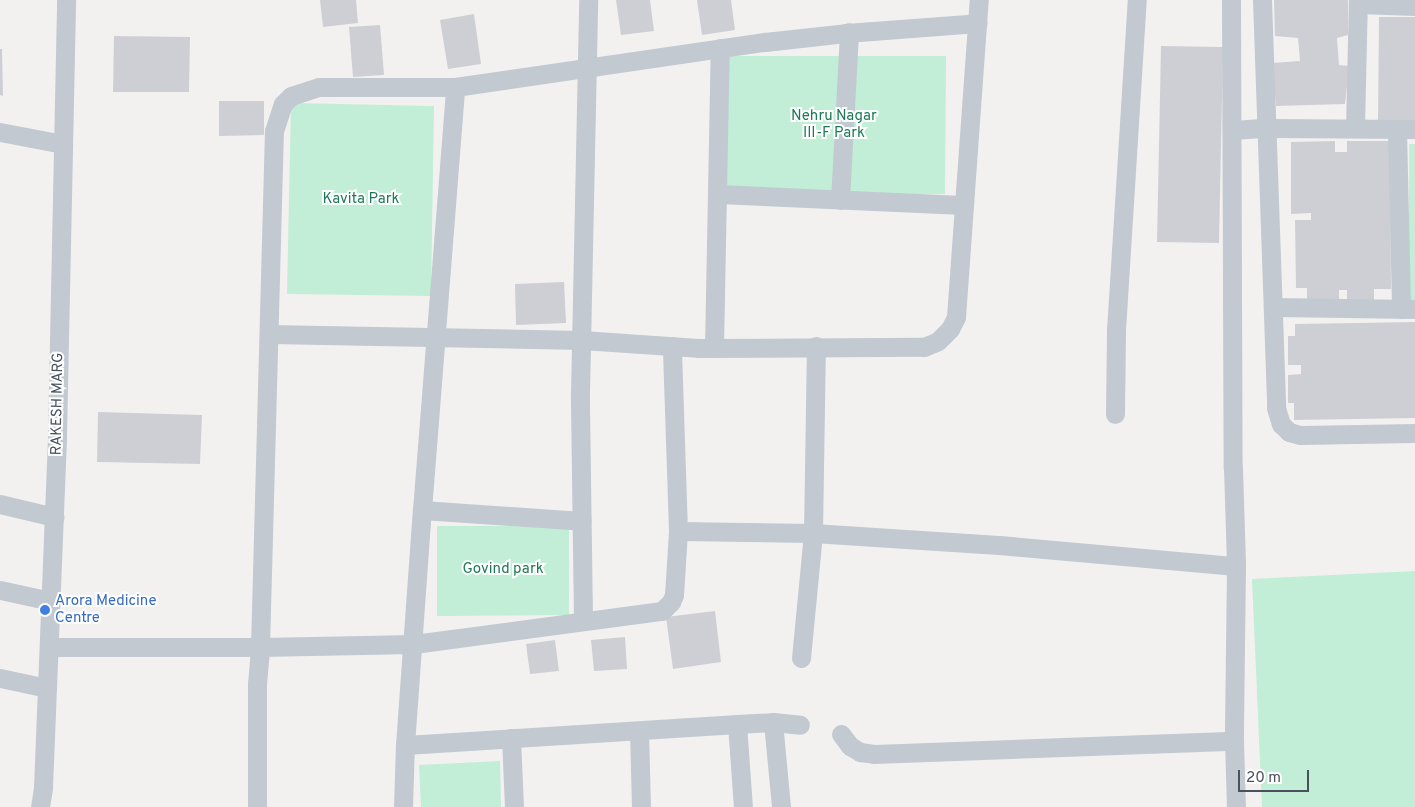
<!DOCTYPE html>
<html>
<head>
<meta charset="utf-8">
<style>
	body { margin:0 }
	#map { position:relative; width:1415px; height:807px; overflow:hidden; background:#f3f1f0; font-family:Overpass,sans-serif }
	div>[style] { position:absolute }
	.green>* { inset:0; background:#c2edd7 }
	.building>* { inset:0; background:#cecfd4 }
	.minor>* { height:19px; margin:-9.5px; padding:0 9.5px; transform-origin:9.5px; border-radius:9.5px; background:#c2c9d1 }
	.dots>* { width:14px; height:14px; translate:-50% -50%; box-sizing:border-box; border:2px solid #fff; border-radius:50% }
	span { translate:-50% -50%; white-space:nowrap; text-align:center; line-height:1.15; -webkit-text-stroke:4px #fff; paint-order:stroke }
	.park-label { font-size:15px; color:#1e7a56 }
	.street-label { font-size:15px; color:#49515d }
	.shop-label { font-size:15px; color:#366cbe }
	.left { translate:0 -50%; text-align:left }
	.scale { position:absolute; left:1238px; top:770px; width:71px; height:22px; box-sizing:border-box; border:2px solid #49515d; border-top:0; padding-left:6px; font-size:15px; line-height:18px; white-space:nowrap; color:#49515d; -webkit-text-stroke:4px #fff; paint-order:stroke }
</style>
</head>
<body>
<div id="map">
	<div class="green">
		<i style="clip-path:polygon(722px 56px,946px 56px,945px 194px,721px 194px)"></i>
		<i style="clip-path:polygon(291px 103px,434px 106px,431px 296px,287px 294px)"></i>
		<i style="clip-path:polygon(1409px 144px,1415px 144px,1415px 300px,1409px 300px)"></i>
		<i style="clip-path:polygon(437px 526px,569px 526px,569px 615px,437px 616px)"></i>
		<i style="clip-path:polygon(1415px 571px,1415px 807px,1262px 807px,1252px 579px)"></i>
		<i style="clip-path:polygon(500px 761px,501px 807px,421px 807px,419px 765px)"></i>
	</div>
	<div class="building">
		<i style="clip-path:polygon(320px 0,356px 0,358px 23px,323px 27px)"></i>
		<i style="clip-path:polygon(616px 0,650px 0,654px 31px,621px 35px)"></i>
		<i style="clip-path:polygon(697px 0,731px 0,735px 30px,702px 35px)"></i>
		<i style="clip-path:polygon(1274px 0,1348px 0,1348px 35px,1337px 38px,1339px 65px,1349px 66px,1345px 104px,1276px 106px,1272px 63px,1300px 61px,1298px 38px,1275px 36px)"></i>
		<i style="clip-path:polygon(474px 14px,481px 64px,448px 69px,440px 20px)"></i>
		<i style="clip-path:polygon(1379px 17px,1415px 17px,1415px 120px,1378px 120px)"></i>
		<i style="clip-path:polygon(380px 25px,384px 75px,353px 77px,349px 27px)"></i>
		<i style="clip-path:polygon(114px 36px,190px 37px,189px 92px,113px 92px)"></i>
		<i style="clip-path:polygon(1161px 46px,1223px 47px,1219px 243px,1157px 242px)"></i>
		<i style="clip-path:polygon(0 49px,2px 49px,3px 96px,0 95px)"></i>
		<i style="clip-path:polygon(219px 101px,264px 101px,264px 135px,219px 136px)"></i>
		<i style="clip-path:polygon(1335px 141px,1335px 152px,1347px 152px,1347px 141px,1390px 141px,1391px 289px,1374px 289px,1374px 302px,1347px 302px,1347px 290px,1339px 290px,1339px 302px,1307px 302px,1307px 288px,1296px 288px,1295px 220px,1311px 220px,1311px 213px,1291px 214px,1291px 142px)"></i>
		<i style="clip-path:polygon(564px 282px,566px 323px,516px 325px,515px 284px)"></i>
		<i style="clip-path:polygon(1415px 322px,1415px 418px,1294px 420px,1294px 403px,1288px 403px,1288px 375px,1301px 374px,1301px 365px,1288px 365px,1288px 336px,1295px 336px,1295px 324px)"></i>
		<i style="clip-path:polygon(98px 412px,202px 415px,200px 464px,97px 462px)"></i>
		<i style="clip-path:polygon(715px 611px,721px 662px,673px 669px,666px 617px)"></i>
		<i style="clip-path:polygon(625px 637px,627px 669px,594px 671px,591px 640px)"></i>
		<i style="clip-path:polygon(555px 640px,559px 671px,530px 674px,526px 644px)"></i>
	</div>
	<div class="minor">
		<i style="left:1231px;top:0;width:468px;rotate:89.8deg"></i>
		<i style="left:1233px;top:468px;width:98px;rotate:88.2deg"></i>
		<i style="left:1236px;top:566px;width:175px;rotate:90.7deg"></i>
		<i style="left:1234px;top:741px;width:66px;rotate:88.3deg"></i>
		<i style="left:1262px;top:0;width:408px;rotate:88deg"></i>
		<i style="left:1276px;top:408px;width:17px;rotate:73deg"></i>
		<i style="left:1281px;top:424px;width:11px;rotate:45deg"></i>
		<i style="left:1289px;top:432px;width:11px;rotate:15deg"></i>
		<i style="left:1300px;top:435px;width:115px;rotate:-1deg"></i>
		<i style="left:1358px;top:4px;width:57px;rotate:2deg"></i>
		<i style="left:1355px;top:128px;width:128px;rotate:-88.7deg"></i>
		<i style="left:1397px;top:129px;width:180px;rotate:88.7deg"></i>
		<i style="left:1233px;top:130px;width:32px;rotate:-4deg"></i>
		<i style="left:1265px;top:128px;width:150px;rotate:0.4deg"></i>
		<i style="left:0;top:132px;width:64px;rotate:10.8deg"></i>
		<i style="left:719px;top:194px;width:244px;rotate:2.6deg"></i>
		<i style="left:840px;top:200px;width:168px;rotate:-86.9deg"></i>
		<i style="left:1274px;top:307px;width:141px;rotate:0.8deg"></i>
		<i style="left:269px;top:334px;width:313px;rotate:1.1deg"></i>
		<i style="left:582px;top:340px;width:116px;rotate:3.9deg"></i>
		<i style="left:698px;top:348px;width:226px;rotate:-0.3deg"></i>
		<i style="left:924px;top:347px;width:15px;rotate:-23deg"></i>
		<i style="left:938px;top:341px;width:17px;rotate:-45deg"></i>
		<i style="left:950px;top:329px;width:13px;rotate:-63deg"></i>
		<i style="left:956px;top:317px;width:318px;rotate:-85.9deg"></i>
		<i style="left:714px;top:348px;width:300px;rotate:-88.9deg"></i>
		<i style="left:1115px;top:414px;width:84px;rotate:-89.3deg"></i>
		<i style="left:1116px;top:330px;width:331px;rotate:-86.4deg"></i>
		<i style="left:0;top:504px;width:56px;rotate:13.5deg"></i>
		<i style="left:422px;top:510px;width:160px;rotate:3.9deg"></i>
		<i style="left:678px;top:531px;width:135px;rotate:0.8deg"></i>
		<i style="left:813px;top:533px;width:186px;rotate:3.7deg"></i>
		<i style="left:999px;top:545px;width:238px;rotate:5.1deg"></i>
		<i style="left:0;top:590px;width:52px;rotate:12.2deg"></i>
		<i style="left:583px;top:620px;width:227px;rotate:-90.8deg"></i>
		<i style="left:580px;top:393px;width:393px;rotate:-88.8deg"></i>
		<i style="left:49px;top:647px;width:211px"></i>
		<i style="left:260px;top:647px;width:154px;rotate:-1.1deg"></i>
		<i style="left:414px;top:644px;width:250px;rotate:-7.6deg"></i>
		<i style="left:662px;top:611px;width:13px;rotate:-45deg"></i>
		<i style="left:671px;top:602px;width:8px;rotate:-67deg"></i>
		<i style="left:674px;top:595px;width:64px;rotate:-86.4deg"></i>
		<i style="left:678px;top:531px;width:185px;rotate:-91.9deg"></i>
		<i style="left:801px;top:658px;width:126px;rotate:-84.5deg"></i>
		<i style="left:813px;top:533px;width:187px;rotate:-89.1deg"></i>
		<i style="left:0;top:678px;width:48px;rotate:12deg"></i>
		<i style="left:773px;top:722px;width:85px;rotate:84.6deg"></i>
		<i style="left:737px;top:724px;width:83px;rotate:85.9deg"></i>
		<i style="left:639px;top:731px;width:76px;rotate:88.5deg"></i>
		<i style="left:841px;top:734px;width:15px;rotate:53deg"></i>
		<i style="left:850px;top:746px;width:12px;rotate:31deg"></i>
		<i style="left:860px;top:752px;width:14px;rotate:8deg"></i>
		<i style="left:874px;top:754px;width:360px;rotate:-2.1deg"></i>
		<i style="left:511px;top:738px;width:69px;rotate:87.5deg"></i>
		<i style="left:405px;top:745px;width:333px;rotate:-3.6deg"></i>
		<i style="left:737px;top:724px;width:36px;rotate:-3deg"></i>
		<i style="left:773px;top:722px;width:27px;rotate:6deg"></i>
		<i style="left:40px;top:807px;width:20px;rotate:-81deg"></i>
		<i style="left:43px;top:787px;width:351px;rotate:-87.7deg"></i>
		<i style="left:57px;top:436px;width:436px;rotate:-88.8deg"></i>
		<i style="left:257px;top:807px;width:123px;rotate:-90deg"></i>
		<i style="left:257px;top:684px;width:37px;rotate:-85deg"></i>
		<i style="left:260px;top:647px;width:516px;rotate:-88.45deg"></i>
		<i style="left:274px;top:131px;width:28px;rotate:-72deg"></i>
		<i style="left:283px;top:104px;width:11px;rotate:-45deg"></i>
		<i style="left:291px;top:96px;width:29px;rotate:-18deg"></i>
		<i style="left:319px;top:87px;width:136px"></i>
		<i style="left:455px;top:87px;width:313px;rotate:-8.3deg"></i>
		<i style="left:765px;top:42px;width:81px;rotate:-6.3deg"></i>
		<i style="left:846px;top:33px;width:132px;rotate:-4.3deg"></i>
		<i style="left:403px;top:807px;width:62px;rotate:-88.2deg"></i>
		<i style="left:405px;top:745px;width:236px;rotate:-85.9deg"></i>
		<i style="left:422px;top:510px;width:424px;rotate:-85.5deg"></i>
	</div>
	<div class="dots">
		<i style="left:45px;top:610px;background:#3f7fe0"></i>
	</div>
	<div class="park-label">
		<span style="left:834px;top:125px">Nehru Nagar<br>III-F Park</span>
		<span style="left:361px;top:200px">Kavita Park</span>
		<span style="left:503px;top:570px">Govind park</span>
	</div>
	<div class="street-label">
		<span style="left:58px;top:404px;rotate:-89deg">RAKESH MARG</span>
	</div>
	<div class="shop-label">
		<span class="left" style="left:55px;top:610px">Arora Medicine<br>Centre</span>
	</div>
	<div class="scale">20 m</div>
</div>
</body>
</html>
